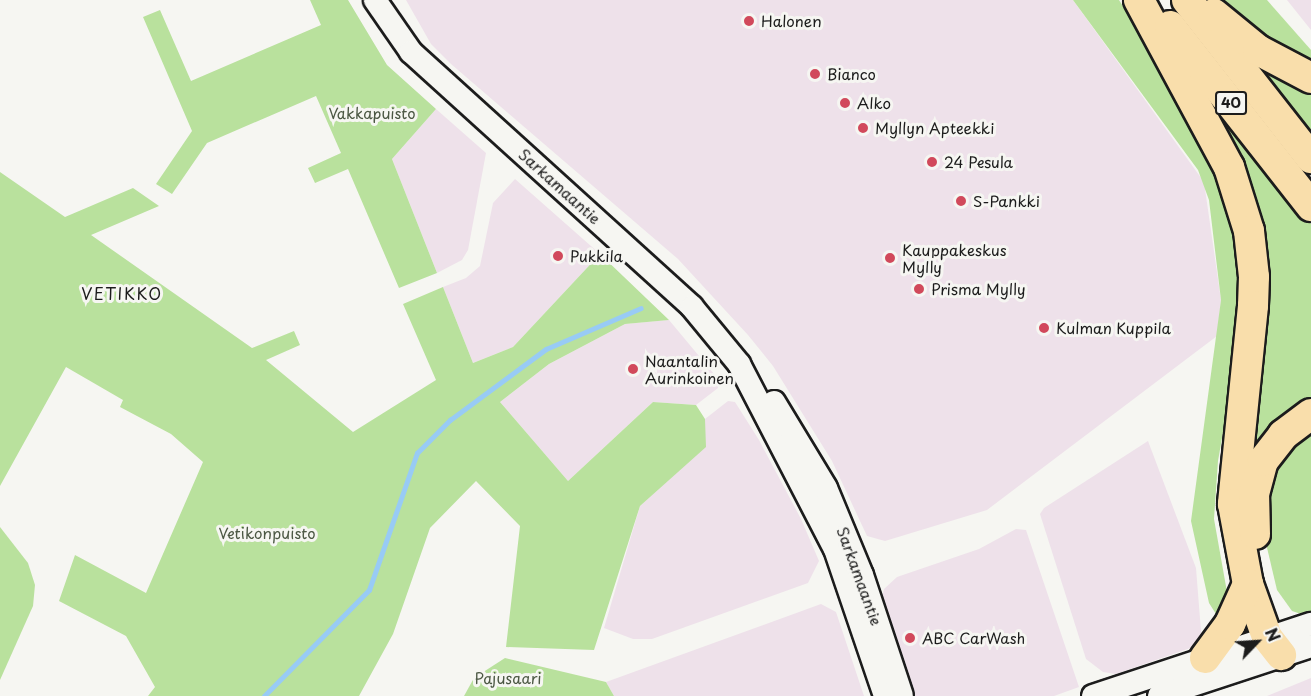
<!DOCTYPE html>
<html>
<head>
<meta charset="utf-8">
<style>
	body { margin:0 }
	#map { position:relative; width:1311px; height:696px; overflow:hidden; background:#f6f6f2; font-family:"Playpen Sans",sans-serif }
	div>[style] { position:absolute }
	.built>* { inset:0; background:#eee1ea }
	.green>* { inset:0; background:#b9e19d }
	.stream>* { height:4.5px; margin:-2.25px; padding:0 2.25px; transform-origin:2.25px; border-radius:2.25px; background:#98cbf5 }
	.roads { filter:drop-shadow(2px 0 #1c1c1c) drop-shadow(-2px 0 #1c1c1c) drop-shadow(0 2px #1c1c1c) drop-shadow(0 -2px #1c1c1c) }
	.secondary>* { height:22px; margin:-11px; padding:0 11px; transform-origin:11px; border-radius:11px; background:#f6f6f2 }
	.highway>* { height:30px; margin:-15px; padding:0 15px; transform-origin:15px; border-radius:15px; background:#f9deab }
	.dots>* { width:16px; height:16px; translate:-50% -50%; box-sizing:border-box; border:3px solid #f6f6f2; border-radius:50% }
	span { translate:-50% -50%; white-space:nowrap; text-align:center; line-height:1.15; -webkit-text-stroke:6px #f6f6f2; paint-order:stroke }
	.shield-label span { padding:2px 4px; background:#f6f6f2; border:2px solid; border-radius:4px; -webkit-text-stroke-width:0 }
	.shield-label { font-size:14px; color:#1c1c1c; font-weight:700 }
	.poi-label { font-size:15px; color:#1c1c1c }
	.left { translate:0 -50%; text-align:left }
	.park-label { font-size:15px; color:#4b5743 }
	.street-label { font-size:15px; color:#1c1c1c }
	.neighbourhood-label { font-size:16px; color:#1c1c1c; letter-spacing:1.5px }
	.north { position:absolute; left:1227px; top:612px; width:60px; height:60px; -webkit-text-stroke:4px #f6f6f2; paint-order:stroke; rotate:65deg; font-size:16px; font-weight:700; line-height:24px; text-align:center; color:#1c1c1c }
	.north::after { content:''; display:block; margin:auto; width:21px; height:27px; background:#1c1c1c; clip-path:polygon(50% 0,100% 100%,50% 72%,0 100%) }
</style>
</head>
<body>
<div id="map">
	<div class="built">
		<i style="clip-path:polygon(406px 0,1073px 0,1204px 182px,1221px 300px,1217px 336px,987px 510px,885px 541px,867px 536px,832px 461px,773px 366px,748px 335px,678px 259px,451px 64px,431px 44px)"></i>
		<i style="clip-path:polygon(1287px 0,1311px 0,1311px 30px)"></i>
		<i style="clip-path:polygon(436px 109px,486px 153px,468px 250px,462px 260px,437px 273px,392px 159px)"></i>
		<i style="clip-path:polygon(515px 179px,600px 254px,513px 347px,473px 363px,443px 287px,466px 278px,480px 266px,493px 203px)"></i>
		<i style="clip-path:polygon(669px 320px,719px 380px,718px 388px,696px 405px,653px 402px,568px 481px,500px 402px,549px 364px,625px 324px)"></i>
		<i style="clip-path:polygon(728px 401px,735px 402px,759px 440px,801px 519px,819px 561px,808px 583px,652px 639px,633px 639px,604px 628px,640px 506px,705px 447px,705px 419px)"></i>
		<i style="clip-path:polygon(1148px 441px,1196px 568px,1202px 644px,1116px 674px,1103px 672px,1086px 659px,1040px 514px,1044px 508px)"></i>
		<i style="clip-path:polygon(1016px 529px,1026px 530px,1079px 687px,1054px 696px,911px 696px,881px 601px,884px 589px,897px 577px,979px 549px)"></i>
		<i style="clip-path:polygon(821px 604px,836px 612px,864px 696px,614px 696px,606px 682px)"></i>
		<i style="clip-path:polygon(1311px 678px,1311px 696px,1267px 696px)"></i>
	</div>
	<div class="green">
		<i style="clip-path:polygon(310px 0,348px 0,387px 65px,436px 109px,392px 159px,437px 273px,399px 288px,348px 169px,315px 183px,308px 168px,341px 153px,316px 96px,207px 143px,172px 194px,156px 184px,192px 131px,143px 17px,160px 10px,191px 81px,321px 25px)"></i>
		<i style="clip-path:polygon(1073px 0,1119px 0,1204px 137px,1239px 234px,1241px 329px,1218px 461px,1214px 519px,1227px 592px,1226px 603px,1216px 614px,1209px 603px,1191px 521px,1221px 300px,1209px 200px,1198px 170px)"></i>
		<i style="clip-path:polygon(1218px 0,1267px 0,1311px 50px,1311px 70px)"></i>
		<i style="clip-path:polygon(1248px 53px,1311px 88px,1311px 136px)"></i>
		<i style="clip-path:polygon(1195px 74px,1311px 224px,1311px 407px,1281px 427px,1247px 559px,1261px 306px)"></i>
		<i style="clip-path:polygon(0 172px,65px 217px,133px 188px,159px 206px,91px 235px,252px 348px,294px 331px,300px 345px,266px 360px,353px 432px,436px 380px,403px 304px,443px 287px,473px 363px,513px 347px,600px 254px,669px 320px,625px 324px,549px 364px,500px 402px,568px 481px,653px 402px,696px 405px,705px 419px,706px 447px,640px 506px,594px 650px,506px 647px,520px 526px,476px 481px,430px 528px,393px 634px,359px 696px,148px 696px,155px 687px,126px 636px,59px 601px,75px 555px,146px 593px,203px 462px,171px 434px,120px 407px,123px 400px,66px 367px,0 486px)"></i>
		<i style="clip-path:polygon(1311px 423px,1311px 617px,1310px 617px,1292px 611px,1277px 590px,1264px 535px,1263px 491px,1298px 432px)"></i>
		<i style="clip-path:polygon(0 527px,28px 563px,35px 585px,33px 606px,0 680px)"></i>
		<i style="clip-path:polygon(505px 658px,606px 682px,614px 696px,464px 696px,474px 678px)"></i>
	</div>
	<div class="stream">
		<i style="left:264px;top:696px;width:149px;rotate:-45.3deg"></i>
		<i style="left:369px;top:590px;width:145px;rotate:-70.7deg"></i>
		<i style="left:417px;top:453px;width:47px;rotate:-45deg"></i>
		<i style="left:450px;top:420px;width:119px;rotate:-36.5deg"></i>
		<i style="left:546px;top:349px;width:103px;rotate:-23.3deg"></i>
	</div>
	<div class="roads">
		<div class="secondary">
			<i style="left:375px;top:0;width:63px;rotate:55.3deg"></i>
			<i style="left:411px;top:52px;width:379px;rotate:42.2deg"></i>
			<i style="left:692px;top:307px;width:74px;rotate:50.5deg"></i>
			<i style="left:739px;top:364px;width:208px;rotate:62.6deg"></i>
			<i style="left:835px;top:549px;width:155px;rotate:71.2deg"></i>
			<i style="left:774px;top:402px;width:100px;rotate:58.8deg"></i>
			<i style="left:826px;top:488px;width:94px;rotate:67.5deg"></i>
			<i style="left:862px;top:575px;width:127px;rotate:71.7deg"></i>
			<i style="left:1093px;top:696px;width:230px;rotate:-18.3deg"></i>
			<i style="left:1159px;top:696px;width:160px;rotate:-18.2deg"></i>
		</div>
		<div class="highway">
			<i style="left:1139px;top:0;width:190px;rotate:61.7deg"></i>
			<i style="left:1229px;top:167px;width:67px;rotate:72.6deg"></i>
			<i style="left:1249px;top:231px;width:46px;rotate:83.8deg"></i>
			<i style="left:1254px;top:277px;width:29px;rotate:92deg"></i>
			<i style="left:1253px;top:306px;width:199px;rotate:95.8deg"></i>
			<i style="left:1233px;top:504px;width:81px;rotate:79.4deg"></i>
			<i style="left:1248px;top:584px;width:56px;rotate:70.3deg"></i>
			<i style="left:1267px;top:637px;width:23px;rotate:52deg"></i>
			<i style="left:1187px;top:0;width:201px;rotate:51.9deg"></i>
			<i style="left:1214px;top:14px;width:57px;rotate:39.3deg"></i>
			<i style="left:1258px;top:50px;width:60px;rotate:27.8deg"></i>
			<i style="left:1170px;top:26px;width:229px;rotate:51.9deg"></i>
			<i style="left:1255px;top:534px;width:40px;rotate:-91.4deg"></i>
			<i style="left:1254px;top:494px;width:34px;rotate:-75deg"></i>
			<i style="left:1263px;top:461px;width:33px;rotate:-52deg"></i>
			<i style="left:1283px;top:435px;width:35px;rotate:-37deg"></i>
			<i style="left:1205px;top:658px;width:42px;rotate:-53.7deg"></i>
			<i style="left:1230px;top:624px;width:44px;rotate:-65.8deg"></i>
		</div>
	</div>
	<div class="dots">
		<i style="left:749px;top:21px;background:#d1495b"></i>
		<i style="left:815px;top:74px;background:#d1495b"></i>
		<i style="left:845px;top:103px;background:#d1495b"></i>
		<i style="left:863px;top:128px;background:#d1495b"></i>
		<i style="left:932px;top:162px;background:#d1495b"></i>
		<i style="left:961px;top:201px;background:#d1495b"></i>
		<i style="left:558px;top:256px;background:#d1495b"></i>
		<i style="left:890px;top:258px;background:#d1495b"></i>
		<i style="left:919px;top:289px;background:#d1495b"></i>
		<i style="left:1044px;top:328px;background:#d1495b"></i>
		<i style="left:633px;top:369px;background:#d1495b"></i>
		<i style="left:910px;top:638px;background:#d1495b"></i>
	</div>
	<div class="shield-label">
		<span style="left:1231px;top:103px">40</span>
	</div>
	<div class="poi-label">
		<span class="left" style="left:761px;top:21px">Halonen</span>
		<span class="left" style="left:827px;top:74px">Bianco</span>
		<span class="left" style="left:857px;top:103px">Alko</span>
		<span class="left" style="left:875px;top:128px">Myllyn Apteekki</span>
		<span class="left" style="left:944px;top:162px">24 Pesula</span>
		<span class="left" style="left:973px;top:201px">S-Pankki</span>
		<span class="left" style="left:902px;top:258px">Kauppakeskus<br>Mylly</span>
		<span class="left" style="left:570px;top:256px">Pukkila</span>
		<span class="left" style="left:931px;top:289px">Prisma Mylly</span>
		<span class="left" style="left:1056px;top:328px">Kulman Kuppila</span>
		<span class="left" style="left:645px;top:369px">Naantalin<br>Aurinkoinen</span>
		<span class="left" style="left:922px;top:638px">ABC CarWash</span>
	</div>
	<div class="park-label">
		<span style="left:372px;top:113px">Vakkapuisto</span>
		<span style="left:267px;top:533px">Vetikonpuisto</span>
		<span style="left:508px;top:678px">Pajusaari</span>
	</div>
	<div class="street-label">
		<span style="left:560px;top:186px;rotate:42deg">Sarkamaantie</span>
		<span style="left:860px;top:576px;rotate:70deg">Sarkamaantie</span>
	</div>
	<div class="neighbourhood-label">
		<span style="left:122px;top:293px">VETIKKO</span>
	</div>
	<div class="north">N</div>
</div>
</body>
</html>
